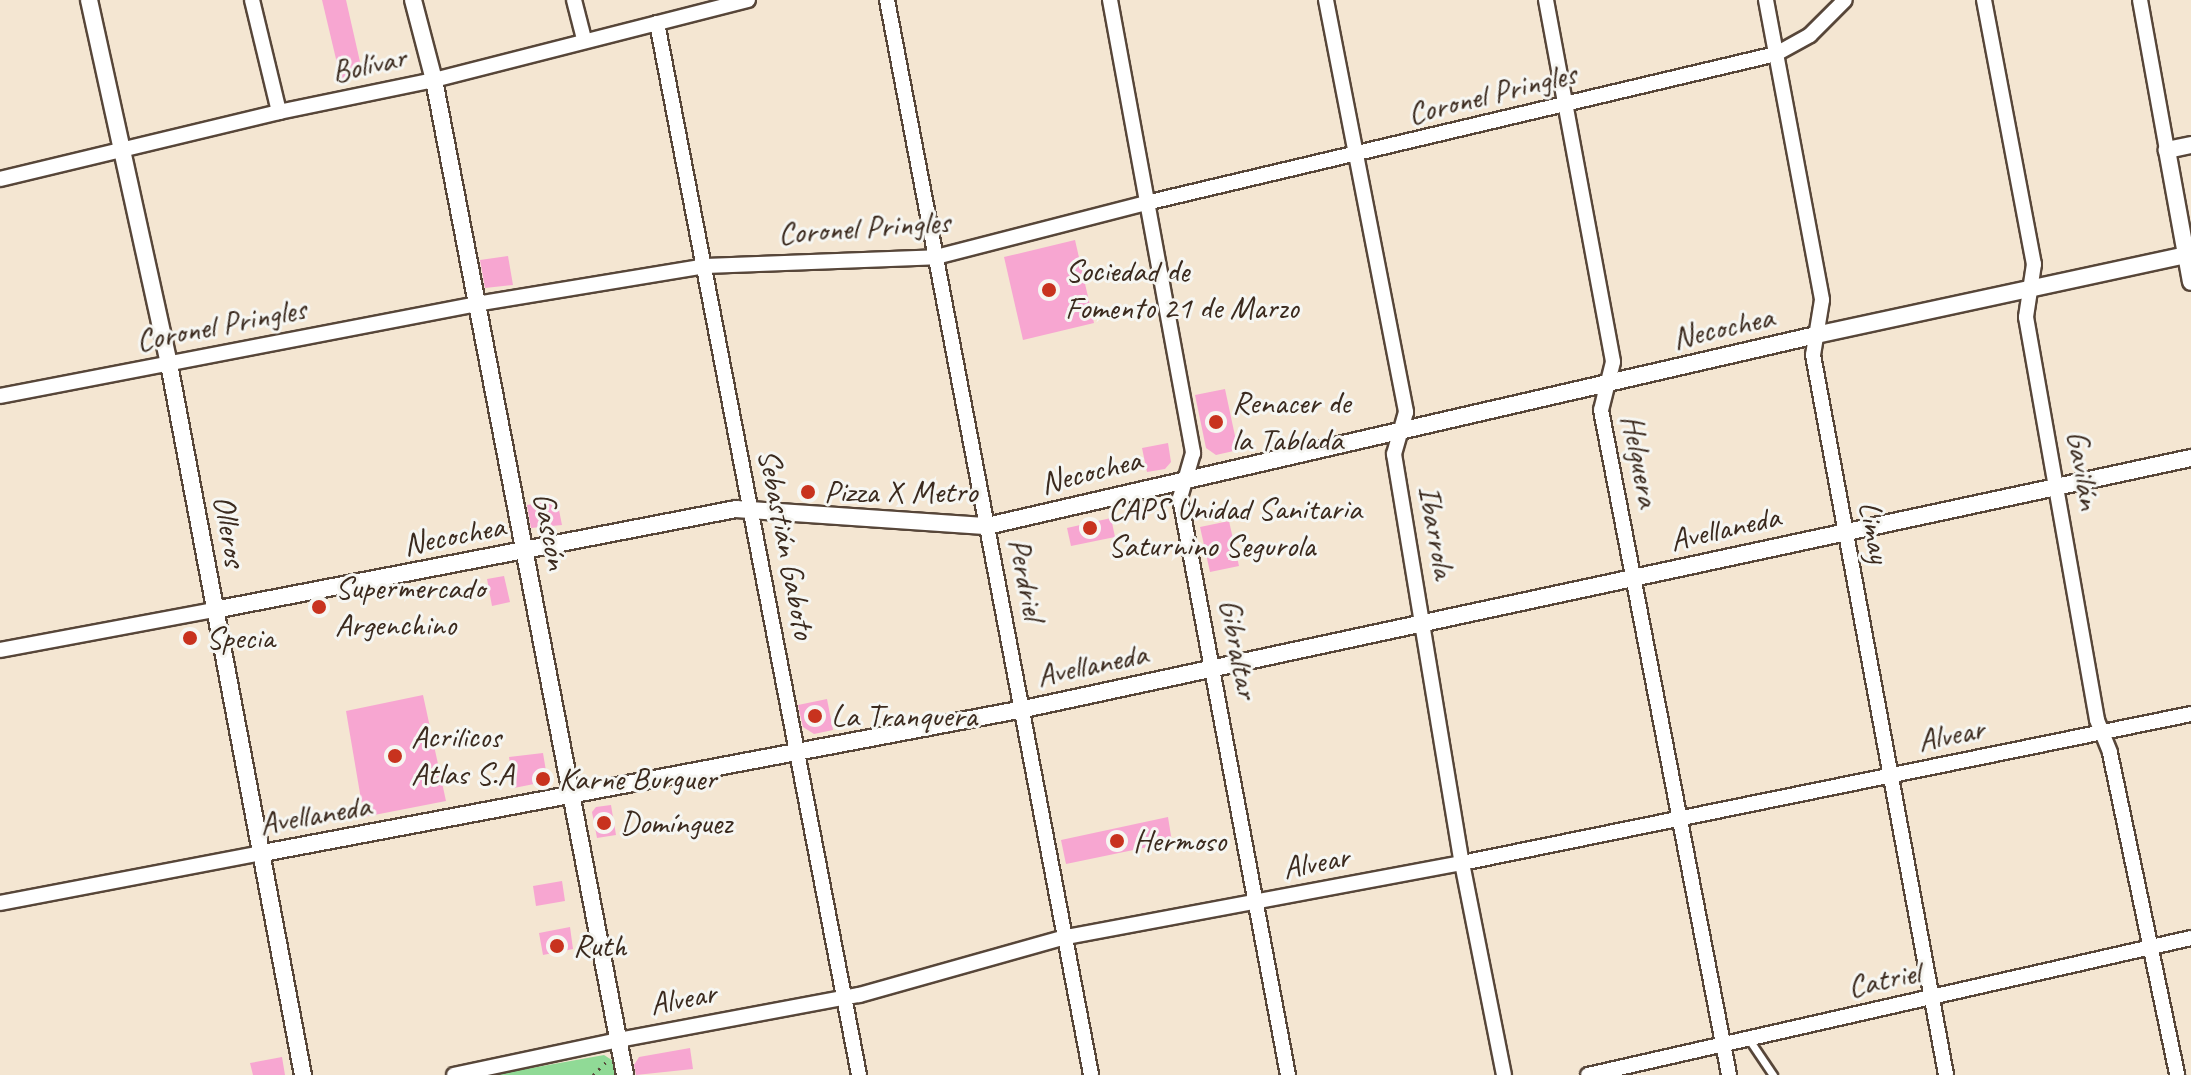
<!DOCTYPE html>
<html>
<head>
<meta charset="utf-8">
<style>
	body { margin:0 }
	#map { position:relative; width:2191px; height:1075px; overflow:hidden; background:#f4e6d2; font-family:Caveat,sans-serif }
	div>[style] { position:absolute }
	.green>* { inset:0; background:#90da96 }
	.building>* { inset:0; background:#f7a6d1 }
	.path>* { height:3px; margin-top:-1.5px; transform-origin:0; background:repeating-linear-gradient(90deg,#574639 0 2px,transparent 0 8px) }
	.roads { filter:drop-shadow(2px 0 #574639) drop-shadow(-2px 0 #574639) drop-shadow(0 2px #574639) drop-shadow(0 -2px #574639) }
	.service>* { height:7px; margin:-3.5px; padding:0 3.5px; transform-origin:3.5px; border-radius:3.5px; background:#fff }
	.minor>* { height:14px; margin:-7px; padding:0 7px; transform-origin:7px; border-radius:7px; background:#fff }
	.tertiary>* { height:16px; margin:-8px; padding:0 8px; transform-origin:8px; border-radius:8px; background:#fff }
	.dots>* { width:22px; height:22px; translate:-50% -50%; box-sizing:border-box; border:4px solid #f6f6f2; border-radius:50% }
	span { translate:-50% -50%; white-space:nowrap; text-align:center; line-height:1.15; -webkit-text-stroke:6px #f6f6f2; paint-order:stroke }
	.street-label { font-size:32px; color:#3b2a1e }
	.poi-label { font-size:32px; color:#3b2a1e }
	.left { translate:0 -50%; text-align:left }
</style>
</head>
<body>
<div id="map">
	<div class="green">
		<i style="clip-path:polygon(604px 1055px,615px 1062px,617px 1075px,492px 1075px)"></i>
	</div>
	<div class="building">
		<i style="clip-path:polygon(322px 0,346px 0,363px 75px,341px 80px)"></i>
		<i style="clip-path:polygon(1075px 240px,1094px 323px,1023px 340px,1004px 257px)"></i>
		<i style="clip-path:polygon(508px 256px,513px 285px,485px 288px,480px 260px)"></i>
		<i style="clip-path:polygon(1225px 389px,1238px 450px,1216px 455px,1206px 448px,1195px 395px)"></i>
		<i style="clip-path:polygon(1168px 443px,1171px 462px,1165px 469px,1147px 472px,1142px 448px)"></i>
		<i style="clip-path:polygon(557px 500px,562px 525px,531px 528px,527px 505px)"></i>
		<i style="clip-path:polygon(1111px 518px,1115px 537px,1071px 546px,1067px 528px)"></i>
		<i style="clip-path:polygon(1229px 521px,1239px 566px,1210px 572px,1200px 527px)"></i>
		<i style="clip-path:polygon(504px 576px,510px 602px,492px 606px,487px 579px)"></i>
		<i style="clip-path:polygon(423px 695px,446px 801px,364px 817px,346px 711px)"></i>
		<i style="clip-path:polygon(827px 699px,833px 730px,814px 734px,803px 727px,798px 705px)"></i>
		<i style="clip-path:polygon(543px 753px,547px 777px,544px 782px,514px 788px,509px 757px)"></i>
		<i style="clip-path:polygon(611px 805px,616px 835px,597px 838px,592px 812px,596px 807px)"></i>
		<i style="clip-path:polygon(1168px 817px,1172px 842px,1066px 864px,1061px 840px)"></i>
		<i style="clip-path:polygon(562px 881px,565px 901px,536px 906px,533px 886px)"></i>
		<i style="clip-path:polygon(570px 927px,573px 949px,543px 955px,539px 933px)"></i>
		<i style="clip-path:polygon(690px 1048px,693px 1069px,636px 1075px,634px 1065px,639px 1057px)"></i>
		<i style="clip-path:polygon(282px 1057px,285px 1075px,253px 1075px,250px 1063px)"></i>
	</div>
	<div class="path">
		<i style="left:593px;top:1075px;width:20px;rotate:-45deg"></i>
	</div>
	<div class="roads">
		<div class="service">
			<i style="left:1748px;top:1038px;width:45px;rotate:56deg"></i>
		</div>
		<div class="minor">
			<i style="left:252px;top:0;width:115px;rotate:76.4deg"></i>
			<i style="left:574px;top:0;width:40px;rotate:75.6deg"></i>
			<i style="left:887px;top:0;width:1094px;rotate:79.25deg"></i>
			<i style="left:1110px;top:0;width:461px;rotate:79.6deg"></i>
			<i style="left:1193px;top:453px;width:47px;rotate:106.1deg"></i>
			<i style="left:1180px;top:498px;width:587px;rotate:79.4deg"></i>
			<i style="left:1326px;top:0;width:420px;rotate:79deg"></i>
			<i style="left:1406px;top:412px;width:44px;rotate:105.9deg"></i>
			<i style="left:1394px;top:454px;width:415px;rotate:80.6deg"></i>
			<i style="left:1462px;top:863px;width:216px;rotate:78.8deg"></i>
			<i style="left:1546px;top:0;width:368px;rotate:79.5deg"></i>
			<i style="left:1613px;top:362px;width:49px;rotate:104deg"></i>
			<i style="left:1601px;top:410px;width:677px;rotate:79.1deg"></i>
			<i style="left:1766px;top:0;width:305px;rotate:79.4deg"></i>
			<i style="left:1822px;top:300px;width:56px;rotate:99.3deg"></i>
			<i style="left:1813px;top:355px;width:732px;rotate:79.53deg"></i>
			<i style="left:1984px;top:0;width:269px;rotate:79.3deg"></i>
			<i style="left:2034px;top:264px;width:54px;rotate:98.6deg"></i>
			<i style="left:2026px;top:317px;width:409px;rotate:80deg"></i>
			<i style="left:2097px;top:720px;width:35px;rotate:68deg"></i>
			<i style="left:2110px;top:753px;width:329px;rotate:78.2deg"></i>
			<i style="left:2140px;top:0;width:152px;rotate:79.8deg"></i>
			<i style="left:657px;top:23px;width:1071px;rotate:79.13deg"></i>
			<i style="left:0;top:179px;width:287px;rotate:-13.5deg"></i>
			<i style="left:279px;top:112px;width:158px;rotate:-11.7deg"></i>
			<i style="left:434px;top:80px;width:324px;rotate:-14.3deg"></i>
			<i style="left:0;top:396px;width:485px;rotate:-10.9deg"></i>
			<i style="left:476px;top:304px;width:233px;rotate:-9.4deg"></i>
			<i style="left:706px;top:266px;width:230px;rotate:-2.2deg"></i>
			<i style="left:936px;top:257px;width:221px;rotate:-14.4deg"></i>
			<i style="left:1150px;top:202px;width:643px;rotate:-13.3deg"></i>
			<i style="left:1776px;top:54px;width:39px;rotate:-29deg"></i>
			<i style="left:1810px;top:35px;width:49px;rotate:-45deg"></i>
			<i style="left:0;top:650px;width:218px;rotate:-10.6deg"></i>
			<i style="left:0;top:903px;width:268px;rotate:-10.8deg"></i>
			<i style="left:454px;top:1075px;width:168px;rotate:-12deg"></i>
			<i style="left:618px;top:1040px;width:245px;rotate:-10.6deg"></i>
			<i style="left:859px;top:995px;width:215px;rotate:-15.7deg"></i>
			<i style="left:1066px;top:937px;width:403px;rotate:-10.6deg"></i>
			<i style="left:1462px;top:863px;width:744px;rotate:-11.55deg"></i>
			<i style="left:1588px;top:1075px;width:618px;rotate:-12.8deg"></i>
		</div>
		<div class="tertiary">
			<i style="left:89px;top:0;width:373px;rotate:77.6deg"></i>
			<i style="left:169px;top:364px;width:724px;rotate:79.33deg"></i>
			<i style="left:413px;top:0;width:83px;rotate:75.3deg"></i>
			<i style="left:434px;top:80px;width:1013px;rotate:79.13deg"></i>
			<i style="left:2191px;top:145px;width:25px;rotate:168deg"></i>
			<i style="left:2167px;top:150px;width:134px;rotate:79.7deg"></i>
			<i style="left:214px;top:610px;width:532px;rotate:-10.95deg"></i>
			<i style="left:736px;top:509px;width:252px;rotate:3.9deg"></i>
			<i style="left:987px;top:526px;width:851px;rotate:-12.97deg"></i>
			<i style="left:1816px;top:335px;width:379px;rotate:-12.2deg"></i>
			<i style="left:263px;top:853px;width:775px;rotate:-10.72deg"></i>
			<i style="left:1024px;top:709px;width:1194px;rotate:-12.14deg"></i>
		</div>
	</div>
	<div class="dots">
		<i style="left:1049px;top:290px;background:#c8321e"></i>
		<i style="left:1216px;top:422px;background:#c8321e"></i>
		<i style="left:808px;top:492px;background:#c8321e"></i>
		<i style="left:1090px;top:528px;background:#c8321e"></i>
		<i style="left:319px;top:607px;background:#c8321e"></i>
		<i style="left:190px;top:638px;background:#c8321e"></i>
		<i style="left:815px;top:716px;background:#c8321e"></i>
		<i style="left:395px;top:756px;background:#c8321e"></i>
		<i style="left:543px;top:779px;background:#c8321e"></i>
		<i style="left:604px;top:823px;background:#c8321e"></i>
		<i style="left:1117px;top:841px;background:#c8321e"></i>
		<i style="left:557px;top:946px;background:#c8321e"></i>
	</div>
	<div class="street-label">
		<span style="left:369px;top:65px;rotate:-12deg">Bolívar</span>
		<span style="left:1492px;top:94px;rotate:-14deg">Coronel Pringles</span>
		<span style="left:864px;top:228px;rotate:-4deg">Coronel Pringles</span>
		<span style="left:221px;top:325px;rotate:-11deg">Coronel Pringles</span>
		<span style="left:1723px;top:328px;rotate:-13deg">Necochea</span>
		<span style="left:1640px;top:461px;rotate:79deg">Helguera</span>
		<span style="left:2083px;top:470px;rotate:80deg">Gavilán</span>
		<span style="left:1091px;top:472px;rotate:-14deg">Necochea</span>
		<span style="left:1725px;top:529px;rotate:-13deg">Avellaneda</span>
		<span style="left:229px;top:531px;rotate:80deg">Olleros</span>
		<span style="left:550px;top:531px;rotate:79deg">Gascón</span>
		<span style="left:1436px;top:532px;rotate:80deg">Ibarrola</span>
		<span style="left:1874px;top:532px;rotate:80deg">Limay</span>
		<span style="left:454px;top:536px;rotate:-11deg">Necochea</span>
		<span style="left:786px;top:544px;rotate:79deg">Sebastián Gaboto</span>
		<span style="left:1026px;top:579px;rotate:79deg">Perdriel</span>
		<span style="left:1238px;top:649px;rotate:79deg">Gibraltar</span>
		<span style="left:1092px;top:665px;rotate:-12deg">Avellaneda</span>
		<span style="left:1951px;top:735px;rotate:-11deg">Alvear</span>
		<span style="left:315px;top:815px;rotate:-10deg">Avellaneda</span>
		<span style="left:1316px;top:863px;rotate:-11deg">Alvear</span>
		<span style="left:1884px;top:980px;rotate:-12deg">Catriel</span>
		<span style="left:683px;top:999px;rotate:-11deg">Alvear</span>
	</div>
	<div class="poi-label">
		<span class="left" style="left:1065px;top:290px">Sociedad de<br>Fomento 21 de Marzo</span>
		<span class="left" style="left:1232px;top:422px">Renacer de<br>la Tablada</span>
		<span class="left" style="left:824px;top:492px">Pizza X Metro</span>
		<span class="left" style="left:1108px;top:528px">CAPS Unidad Sanitaria<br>Saturnino Segurola</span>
		<span class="left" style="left:335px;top:607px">Supermercado<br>Argenchino</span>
		<span class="left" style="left:206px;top:638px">Specia</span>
		<span class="left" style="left:831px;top:716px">La Tranquera</span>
		<span class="left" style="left:411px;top:756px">Acrilicos<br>Atlas S.A</span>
		<span class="left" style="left:559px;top:779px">Karne Burguer</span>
		<span class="left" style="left:620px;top:823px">Domínguez</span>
		<span class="left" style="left:1133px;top:841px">Hermoso</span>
		<span class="left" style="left:573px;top:946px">Ruth</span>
	</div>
</div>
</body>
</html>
